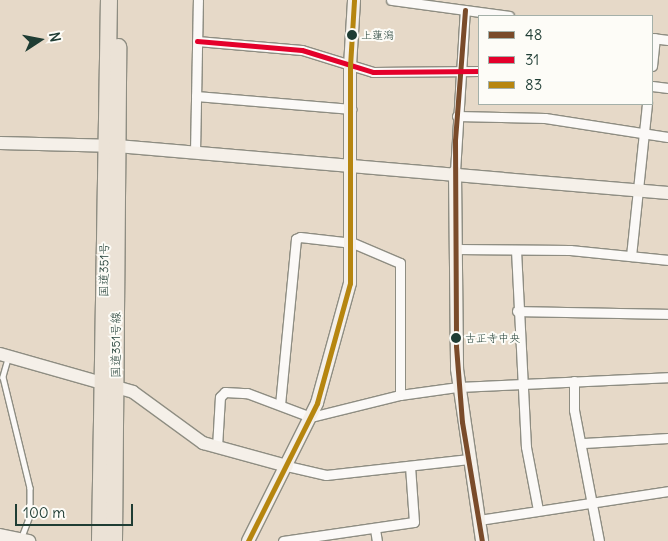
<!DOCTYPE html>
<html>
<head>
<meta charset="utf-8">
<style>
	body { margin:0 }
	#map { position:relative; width:668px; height:541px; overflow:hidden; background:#e6d9c8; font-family:Delius,"Klee One",sans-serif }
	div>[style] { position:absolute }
	.roads { filter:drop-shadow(1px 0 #8e8d82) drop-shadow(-1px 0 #8e8d82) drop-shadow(0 1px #8e8d82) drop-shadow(0 -1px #8e8d82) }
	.lane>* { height:4.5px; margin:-2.25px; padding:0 2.25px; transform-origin:2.25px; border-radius:2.25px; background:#fbf9f7 }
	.street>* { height:9px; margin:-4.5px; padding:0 4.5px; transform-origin:4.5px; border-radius:4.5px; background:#fbf9f7 }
	.secondary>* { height:12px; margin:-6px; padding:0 6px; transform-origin:6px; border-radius:6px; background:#f5f0e9 }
	.highway>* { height:16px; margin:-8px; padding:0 8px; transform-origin:8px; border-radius:8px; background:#ebe2d6 }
	.bus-1>* { height:5px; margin:-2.5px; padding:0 2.5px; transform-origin:2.5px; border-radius:2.5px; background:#7a4b2a }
	.bus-2>* { height:5px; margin:-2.5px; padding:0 2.5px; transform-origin:2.5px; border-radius:2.5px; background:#e4002b }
	.bus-3>* { height:5px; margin:-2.5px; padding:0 2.5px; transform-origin:2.5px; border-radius:2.5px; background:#b68610 }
	.dots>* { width:14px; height:14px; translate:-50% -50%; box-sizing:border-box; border:2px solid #fdfcf7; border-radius:50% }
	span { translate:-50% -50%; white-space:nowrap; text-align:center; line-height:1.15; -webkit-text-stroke:4px #fdfcf7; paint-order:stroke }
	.bus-label { font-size:11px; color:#1f3d34 }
	.left { translate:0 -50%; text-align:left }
	.street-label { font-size:12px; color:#1f3d34 }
	.legend { position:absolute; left:478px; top:15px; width:175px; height:90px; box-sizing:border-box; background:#fdfcf7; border:1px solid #a4b0a9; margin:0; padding:6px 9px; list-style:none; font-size:15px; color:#1f3d34 }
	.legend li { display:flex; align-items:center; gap:10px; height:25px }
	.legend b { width:25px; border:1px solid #a4b0a9 }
	.north { position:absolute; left:15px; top:15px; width:50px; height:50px; -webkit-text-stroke:4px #fdfcf7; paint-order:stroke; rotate:79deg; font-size:14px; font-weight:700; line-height:20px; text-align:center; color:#1f3d34 }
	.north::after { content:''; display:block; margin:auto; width:18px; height:22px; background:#1f3d34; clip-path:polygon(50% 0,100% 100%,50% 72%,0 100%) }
	.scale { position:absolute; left:15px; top:504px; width:118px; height:22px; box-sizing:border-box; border:2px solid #1f3d34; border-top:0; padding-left:6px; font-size:15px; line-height:18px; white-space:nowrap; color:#1f3d34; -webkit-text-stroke:4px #fdfcf7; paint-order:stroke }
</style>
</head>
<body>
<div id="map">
	<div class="roads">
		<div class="lane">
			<i style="left:8px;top:359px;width:19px;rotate:106deg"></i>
			<i style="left:3px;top:377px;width:114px;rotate:76.3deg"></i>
			<i style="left:30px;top:488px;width:28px;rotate:90deg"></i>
			<i style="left:30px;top:516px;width:22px;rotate:111deg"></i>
		</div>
		<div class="street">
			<i style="left:391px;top:0;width:119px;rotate:7.7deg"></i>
			<i style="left:652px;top:38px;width:16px;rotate:7deg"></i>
			<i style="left:197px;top:41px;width:105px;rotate:4.9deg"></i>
			<i style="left:302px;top:50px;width:74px;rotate:17.2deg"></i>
			<i style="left:373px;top:72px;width:106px;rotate:-0.5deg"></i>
			<i style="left:652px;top:66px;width:28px;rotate:-84deg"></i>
			<i style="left:652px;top:86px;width:16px;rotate:7deg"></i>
			<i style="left:196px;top:96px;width:156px;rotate:4.8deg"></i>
			<i style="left:457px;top:116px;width:88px;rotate:1.3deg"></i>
			<i style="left:545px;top:118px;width:124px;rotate:8.8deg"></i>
			<i style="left:195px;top:153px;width:153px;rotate:-88.9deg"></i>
			<i style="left:455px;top:172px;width:162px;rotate:-86.5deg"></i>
			<i style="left:456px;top:249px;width:114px;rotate:0.5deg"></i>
			<i style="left:570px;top:250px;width:99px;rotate:5.8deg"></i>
			<i style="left:516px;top:250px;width:197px;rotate:87.1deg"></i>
			<i style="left:526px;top:447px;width:64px;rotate:79.2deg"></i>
			<i style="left:631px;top:256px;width:153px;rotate:-84deg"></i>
			<i style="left:517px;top:311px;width:151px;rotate:1.1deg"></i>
			<i style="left:574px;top:381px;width:29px;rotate:90deg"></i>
			<i style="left:574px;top:410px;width:133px;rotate:79.2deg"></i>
			<i style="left:280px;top:405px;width:167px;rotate:-84.5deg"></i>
			<i style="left:296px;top:239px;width:4px;rotate:-27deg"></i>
			<i style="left:300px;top:237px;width:53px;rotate:6.5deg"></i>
			<i style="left:353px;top:243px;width:51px;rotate:23.1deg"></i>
			<i style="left:400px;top:263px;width:132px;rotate:90deg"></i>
			<i style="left:584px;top:443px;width:84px;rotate:-3.4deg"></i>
			<i style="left:217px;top:447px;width:50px;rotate:-86.6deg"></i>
			<i style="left:220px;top:397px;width:7px;rotate:-45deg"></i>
			<i style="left:225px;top:392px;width:22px;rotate:3deg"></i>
			<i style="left:247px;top:393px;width:68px;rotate:20.6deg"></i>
			<i style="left:311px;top:417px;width:92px;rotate:-13.9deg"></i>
			<i style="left:400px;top:395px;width:59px;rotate:-7.9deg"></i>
			<i style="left:458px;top:387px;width:210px;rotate:-2.7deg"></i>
			<i style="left:287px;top:466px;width:40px;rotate:13deg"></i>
			<i style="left:326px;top:475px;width:144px;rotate:-6.4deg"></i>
			<i style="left:479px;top:520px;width:191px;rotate:-8.7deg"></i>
			<i style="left:375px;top:529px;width:12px;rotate:81deg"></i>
			<i style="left:283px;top:541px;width:132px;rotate:-8.3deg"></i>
			<i style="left:414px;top:522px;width:56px;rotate:-94.1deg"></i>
		</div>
		<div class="secondary">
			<i style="left:0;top:143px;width:117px;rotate:1.5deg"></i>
			<i style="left:117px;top:146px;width:553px;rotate:4.88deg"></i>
			<i style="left:455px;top:172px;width:197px;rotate:89.4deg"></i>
			<i style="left:457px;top:369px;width:174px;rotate:81.7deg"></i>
			<i style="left:0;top:354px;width:138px;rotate:15.9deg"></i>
			<i style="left:133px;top:392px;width:87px;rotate:36.1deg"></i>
			<i style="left:203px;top:443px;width:87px;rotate:15.3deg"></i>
			<i style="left:0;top:535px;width:30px;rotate:12deg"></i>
			<i style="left:248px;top:541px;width:154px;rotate:-63.4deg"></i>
			<i style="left:317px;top:403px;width:124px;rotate:-74.6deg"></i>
			<i style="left:350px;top:283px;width:217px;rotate:-90deg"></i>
			<i style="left:350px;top:66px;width:66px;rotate:-86.5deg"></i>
		</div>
		<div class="highway">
			<i style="left:100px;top:541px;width:541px;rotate:-89.05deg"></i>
			<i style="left:114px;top:541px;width:494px;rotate:-89.5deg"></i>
		</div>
	</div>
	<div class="bus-1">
		<i style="left:465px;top:10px;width:131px;rotate:94.4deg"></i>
		<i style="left:455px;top:141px;width:205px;rotate:89.7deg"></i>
		<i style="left:456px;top:346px;width:76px;rotate:85.5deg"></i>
		<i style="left:462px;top:422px;width:121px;rotate:80.5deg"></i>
	</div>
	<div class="bus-2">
		<i style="left:197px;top:41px;width:105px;rotate:4.9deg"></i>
		<i style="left:302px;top:50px;width:74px;rotate:17.2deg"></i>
		<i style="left:373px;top:72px;width:106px;rotate:-0.5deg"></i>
	</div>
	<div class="bus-3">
		<i style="left:248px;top:541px;width:154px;rotate:-63.4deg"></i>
		<i style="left:317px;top:403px;width:124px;rotate:-74.6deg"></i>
		<i style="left:350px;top:283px;width:217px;rotate:-90deg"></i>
		<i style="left:350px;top:66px;width:66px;rotate:-86.5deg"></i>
	</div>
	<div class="dots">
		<i style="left:352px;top:35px;background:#1f3d34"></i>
		<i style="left:456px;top:338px;background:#1f3d34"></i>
	</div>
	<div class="bus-label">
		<span class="left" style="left:361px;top:35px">上蓮潟</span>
		<span class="left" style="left:465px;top:338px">古正寺中央</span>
	</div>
	<div class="street-label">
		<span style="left:104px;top:270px;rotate:-89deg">国道351号</span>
		<span style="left:116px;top:345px;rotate:-90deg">国道351号線</span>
	</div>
	<ul class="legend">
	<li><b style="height:6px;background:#7a4b2a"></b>48</li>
	<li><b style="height:6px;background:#e4002b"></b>31</li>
	<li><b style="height:6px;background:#b68610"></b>83</li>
	</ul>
	<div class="north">N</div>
	<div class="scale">100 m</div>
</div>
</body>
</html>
